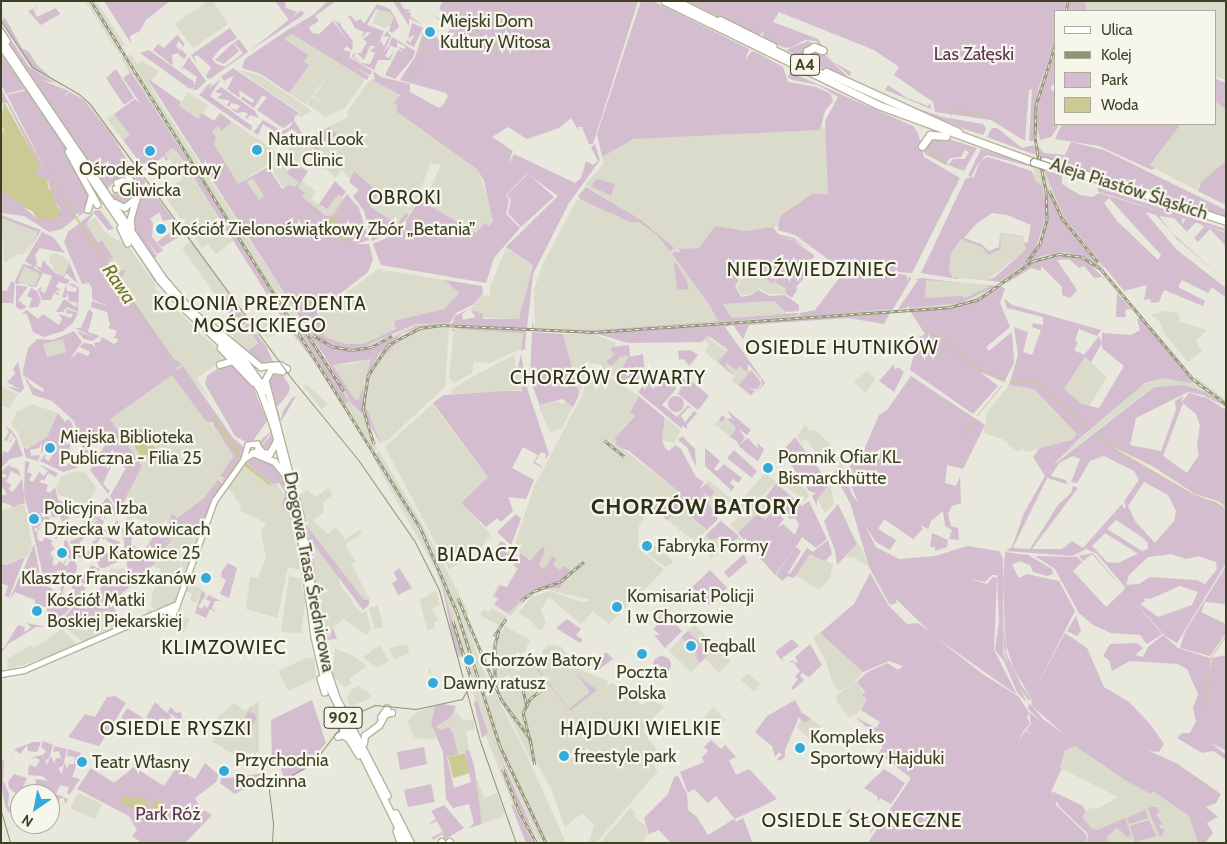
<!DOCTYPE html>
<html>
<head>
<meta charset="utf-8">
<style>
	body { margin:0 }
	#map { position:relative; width:1227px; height:844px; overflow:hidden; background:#e8e8dd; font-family:Cabin,sans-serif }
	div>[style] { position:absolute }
	.built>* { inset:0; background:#dadbcb }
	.round { border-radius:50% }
	.green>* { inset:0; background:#d3bdcf }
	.water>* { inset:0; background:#ccca94 }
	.stream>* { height:1px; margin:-0.5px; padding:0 0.5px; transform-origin:0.5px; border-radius:0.5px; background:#ccca94 }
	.river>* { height:3px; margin:-1.5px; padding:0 1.5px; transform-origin:1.5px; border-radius:1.5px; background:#ccca94 }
	.roads { filter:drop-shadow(1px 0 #b4b59b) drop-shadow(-1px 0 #b4b59b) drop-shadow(0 1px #b4b59b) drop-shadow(0 -1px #b4b59b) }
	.secondary>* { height:4.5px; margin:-2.25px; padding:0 2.25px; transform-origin:2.25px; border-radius:2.25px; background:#fff }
	.primary>* { height:5.5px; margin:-2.75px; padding:0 2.75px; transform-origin:2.75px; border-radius:2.75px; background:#fff }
	.highway>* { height:7px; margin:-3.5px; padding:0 3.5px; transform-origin:3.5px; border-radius:3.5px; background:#fff }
	.tram>* { height:1px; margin:-0.5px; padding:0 0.5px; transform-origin:0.5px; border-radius:0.5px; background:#919375 }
	.rail>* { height:3px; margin-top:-1.5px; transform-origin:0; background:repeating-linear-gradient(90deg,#f6f6ec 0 4px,#919375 0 8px); box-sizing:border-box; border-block:1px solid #919375 }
	.bridges { filter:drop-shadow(1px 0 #9fa083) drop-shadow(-1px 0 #9fa083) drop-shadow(0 1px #9fa083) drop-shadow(0 -1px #9fa083) }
	.highway-bridge>* { height:7px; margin:-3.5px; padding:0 3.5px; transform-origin:3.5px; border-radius:3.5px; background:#fff }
	.dots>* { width:14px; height:14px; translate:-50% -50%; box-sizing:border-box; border:2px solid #f6f6ec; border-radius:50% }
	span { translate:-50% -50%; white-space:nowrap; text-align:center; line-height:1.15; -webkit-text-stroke:4.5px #f6f6ec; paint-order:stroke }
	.shield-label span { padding:1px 4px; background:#f6f6ec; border:1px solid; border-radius:4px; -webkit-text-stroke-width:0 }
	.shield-label { font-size:16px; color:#3e4025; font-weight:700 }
	.poi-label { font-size:18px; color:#3e4025 }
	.left { translate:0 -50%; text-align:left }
	.right { translate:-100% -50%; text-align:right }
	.park-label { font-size:18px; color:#5d3152 }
	.street-label { font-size:18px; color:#3e4025 }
	.neighbourhood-label { font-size:19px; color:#2e3117; letter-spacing:1px }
	.water-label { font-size:19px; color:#73732a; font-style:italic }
	.quarter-label { font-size:20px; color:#2e3117; letter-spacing:1px }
	.district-label { font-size:22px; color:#2e3117; font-weight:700; letter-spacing:1px }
	.frame { position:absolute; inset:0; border:2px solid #3e4025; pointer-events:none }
	.legend { position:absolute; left:1054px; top:10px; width:162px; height:115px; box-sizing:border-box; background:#f6f6ec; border:1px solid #acad9c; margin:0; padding:6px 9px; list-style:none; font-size:15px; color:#3e4025 }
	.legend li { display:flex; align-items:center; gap:10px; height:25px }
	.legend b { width:25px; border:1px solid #acad9c }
	.north { position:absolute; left:10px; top:784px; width:50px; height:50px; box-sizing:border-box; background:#f6f6ec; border:1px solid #acad9c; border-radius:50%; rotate:213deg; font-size:14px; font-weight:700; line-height:20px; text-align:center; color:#3e4025 }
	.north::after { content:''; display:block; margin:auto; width:18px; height:22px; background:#34aadb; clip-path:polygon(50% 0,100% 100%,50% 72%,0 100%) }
</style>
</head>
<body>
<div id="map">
	<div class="built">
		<i style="clip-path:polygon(85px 1px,96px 1px,125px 45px,122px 47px,116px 40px,123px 52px,119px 54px)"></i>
		<i style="clip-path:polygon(208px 1px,213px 1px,228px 24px,193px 48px,175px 24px)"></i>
		<i style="clip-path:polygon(1085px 1px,1226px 2px,1226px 80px,1216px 76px,1216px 11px,1087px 11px)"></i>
		<i style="clip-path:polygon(378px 9px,391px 13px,394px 17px,392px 26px,384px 28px,373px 23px)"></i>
		<i style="clip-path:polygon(1px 20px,34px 69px,70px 90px,33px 71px)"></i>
		<i style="clip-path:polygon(292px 34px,364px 77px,365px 80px,345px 108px,325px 117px,307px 104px,311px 97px,323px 102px,312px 95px,318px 91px,327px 77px,305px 104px,289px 93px,308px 65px,284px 39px)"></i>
		<i style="clip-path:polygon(1056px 40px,1039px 99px,1037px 140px,1033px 141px,1036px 98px)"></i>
		<i style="clip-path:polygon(131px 54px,137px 64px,142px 61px,159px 71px,151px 82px,148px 79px,157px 98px,308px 330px,328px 344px,344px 348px,377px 343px,415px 324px,429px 322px,450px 323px,438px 327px,449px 327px,445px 387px,388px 440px,380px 443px,366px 413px,366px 390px,380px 358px,398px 339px,383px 351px,371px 370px,366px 384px,365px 415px,362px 396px,369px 369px,379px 353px,394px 339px,431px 324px,410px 328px,374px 347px,355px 351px,328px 346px,309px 334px,355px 408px,365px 417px,378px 449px,374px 451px,122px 58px,125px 55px,161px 111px,128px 56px)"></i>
		<i style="clip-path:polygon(237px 69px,261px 76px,312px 111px,299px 118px,299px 112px)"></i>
		<i style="clip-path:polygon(373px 81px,400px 96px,477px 169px,492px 208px,493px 221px,489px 226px,485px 224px,476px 233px,424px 203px,441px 164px,430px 164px,414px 207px,397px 226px,370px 205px,354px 174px,350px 179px,341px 170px,335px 178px,327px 170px,316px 169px,323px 164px,310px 152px,300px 164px,289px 155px,289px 147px,304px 140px,317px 150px,336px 135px,329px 127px,348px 117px,347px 112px,368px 82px)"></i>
		<i style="clip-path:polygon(73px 90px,89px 102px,132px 161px,86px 101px,71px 91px)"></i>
		<i style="clip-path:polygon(188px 92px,208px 105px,198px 119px,179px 106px)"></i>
		<i style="clip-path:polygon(1216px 102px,1226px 109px,1226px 161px,1198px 185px,1198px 191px,1150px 166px,1181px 124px,1216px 124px)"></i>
		<i style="clip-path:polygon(114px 114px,130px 135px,123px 140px,107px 119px)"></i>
		<i style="clip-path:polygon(232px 122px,282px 155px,238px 184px,214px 144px,212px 131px,218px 126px,221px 131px)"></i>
		<i style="clip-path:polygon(822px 126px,826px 130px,828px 194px,809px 198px,779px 218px,780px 226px,745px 231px,722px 229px,699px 248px,677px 249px,672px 254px,709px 304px,718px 321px,596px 330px,545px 329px,597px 331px,725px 324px,592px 333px,616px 343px,614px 347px,629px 345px,630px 359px,614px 377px,598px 364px,590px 363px,588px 359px,584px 378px,574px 377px,576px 381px,581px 381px,582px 387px,573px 406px,562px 428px,550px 432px,539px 405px,558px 401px,563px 405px,565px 400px,561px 398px,573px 377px,563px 334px,588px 334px,532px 331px,535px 329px,534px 290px,542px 266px,577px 199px,621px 218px,626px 211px,585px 185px,604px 163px,602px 157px,635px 139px,820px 130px)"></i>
		<i style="clip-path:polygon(173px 147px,233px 241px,216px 254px,208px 244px,202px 248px,162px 192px,183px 179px,165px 153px)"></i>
		<i style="clip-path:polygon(284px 156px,295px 164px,288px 173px,299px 182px,293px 187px,283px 187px,270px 168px)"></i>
		<i style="clip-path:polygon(evenodd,1034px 165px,1044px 170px,1062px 212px,1105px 267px,1101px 270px,1089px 261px,1065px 255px,1041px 258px,1007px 283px,1001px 282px,1028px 259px,1039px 244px,1045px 223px,1046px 199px,1042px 186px,1034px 179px,1034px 165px,1047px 188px,1061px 218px,1100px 266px,1081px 256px,1064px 252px,1041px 256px,1027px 264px,1043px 238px,1047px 220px,1047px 188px)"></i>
		<i style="clip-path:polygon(253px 178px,265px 196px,258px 200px,247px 182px)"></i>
		<i style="clip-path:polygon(301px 180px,316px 191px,311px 199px,327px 209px,338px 195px,345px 199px,333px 215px,326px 217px,302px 197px,305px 193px,298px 187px)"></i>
		<i style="clip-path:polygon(1px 218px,39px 232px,23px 255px,18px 253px,4px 263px)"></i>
		<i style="clip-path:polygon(95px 218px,108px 235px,128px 246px,156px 285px,154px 288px,226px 358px,197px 378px,211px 401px,175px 360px,120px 281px,85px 224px)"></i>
		<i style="clip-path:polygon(187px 233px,247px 317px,245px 319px,229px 296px,220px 302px,182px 248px,190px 242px)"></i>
		<i style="clip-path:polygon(1000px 234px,1022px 236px,1026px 249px,988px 280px,951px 277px,949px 269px,951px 254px,961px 239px,982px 247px,988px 255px,1001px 249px)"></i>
		<i style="clip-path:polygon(506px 248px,533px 264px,519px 320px,477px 317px,470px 309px,483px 295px,490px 296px,490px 287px)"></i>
		<i style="clip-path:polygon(55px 253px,66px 258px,69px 264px,64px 276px,51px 270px,54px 267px,49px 262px,50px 255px)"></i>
		<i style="clip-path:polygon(24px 266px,41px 274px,34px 287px,18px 282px)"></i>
		<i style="clip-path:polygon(378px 269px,445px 280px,459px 293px,444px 309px,394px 321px,396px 329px,363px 344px,346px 344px,325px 337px,318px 314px)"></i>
		<i style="clip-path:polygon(749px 270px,759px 271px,772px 283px,774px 281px,786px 289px,786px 294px,768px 294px,759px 288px,752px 294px,741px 295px,737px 287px)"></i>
		<i style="clip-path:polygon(924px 279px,978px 284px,991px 286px,965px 298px,923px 304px)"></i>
		<i style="clip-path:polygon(997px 286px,1001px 286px,965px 305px,910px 311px,910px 308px,966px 302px)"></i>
		<i style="clip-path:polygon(774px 301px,786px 308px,786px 314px,778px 315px,778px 318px,892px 309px,889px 314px,728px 324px,726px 321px,762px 319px,762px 316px,732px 318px,723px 304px)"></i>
		<i style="clip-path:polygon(1165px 311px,1179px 313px,1180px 322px,1207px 330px,1196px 341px,1202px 351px,1188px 362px,1164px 333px,1160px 322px,1151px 315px)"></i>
		<i class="round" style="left:261px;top:321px;width:16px;height:16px"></i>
		<i style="clip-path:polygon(452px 324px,462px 324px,527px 328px,527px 331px)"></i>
		<i style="clip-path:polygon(245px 325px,258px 343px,247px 352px,231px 334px)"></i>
		<i style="clip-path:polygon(454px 329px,523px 333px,521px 349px,490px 363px,474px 362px,472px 373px,454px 383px,449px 377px)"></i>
		<i style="clip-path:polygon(707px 336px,759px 378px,761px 384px,751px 396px,732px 381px,734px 376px,705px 352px,709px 345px,704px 340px)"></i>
		<i style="clip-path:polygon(63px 339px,66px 352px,46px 357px,43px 344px)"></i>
		<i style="clip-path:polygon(514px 355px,516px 366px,521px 367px,521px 390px,452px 394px,451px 390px,472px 377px)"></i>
		<i style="clip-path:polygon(1085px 357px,1107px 377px,1089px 406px,1071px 398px,1064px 389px)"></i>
		<i style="clip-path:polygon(371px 358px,359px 399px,355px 400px,333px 365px,351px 364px)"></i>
		<i style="clip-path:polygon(591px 366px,639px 396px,630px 411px,635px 415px,620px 433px,623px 449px,679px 492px,668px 501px,663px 496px,639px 524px,638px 548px,664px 570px,609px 624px,593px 611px,581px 624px,549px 597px,541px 610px,546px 622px,542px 630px,532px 626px,534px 623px,519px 613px,531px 597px,550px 591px,582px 602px,591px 600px,545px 589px,526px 598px,511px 616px,493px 605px,497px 599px,492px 596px,499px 584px,507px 587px,517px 569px,512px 565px,521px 553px,514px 547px,533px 489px,582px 395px)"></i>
		<i style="clip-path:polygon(867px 371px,875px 379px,866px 393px,854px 382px)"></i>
		<i style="clip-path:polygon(173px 374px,235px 456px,221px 476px,231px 482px,246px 460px,252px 468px,275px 482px,283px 493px,282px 504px,292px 509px,302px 563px,299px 570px,288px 567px,277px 618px,246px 609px,250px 577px,258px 578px,266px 558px,261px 532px,266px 523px,239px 510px,241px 506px,228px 487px,230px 483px,221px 477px,204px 498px,176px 518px,172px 514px,163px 539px,154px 536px,157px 527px,133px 517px,130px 523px,125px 521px,131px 510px,122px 505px,142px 466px,109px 419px)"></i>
		<i style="clip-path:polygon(1169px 377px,1194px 380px,1196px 377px,1226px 400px,1226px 407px,1205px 393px,1184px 385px,1153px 387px,1051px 465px,1140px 387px,1151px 381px)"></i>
		<i style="clip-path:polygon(306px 384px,328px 404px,321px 409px,303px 386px)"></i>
		<i style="clip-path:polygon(1009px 385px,1034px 389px,1077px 434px,1072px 440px,1026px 452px,1022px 449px,1018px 452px,1002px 439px,984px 433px,987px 412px)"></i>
		<i style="clip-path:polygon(1px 387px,18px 394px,9px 408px,1px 405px)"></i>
		<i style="clip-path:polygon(32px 404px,58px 413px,47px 437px,28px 448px,22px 446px,18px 432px,11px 424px,17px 412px)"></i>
		<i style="clip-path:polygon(432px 404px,488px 477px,461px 503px,491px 535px,479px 550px,473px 544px,470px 545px,473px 555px,449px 569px,385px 447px)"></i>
		<i style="clip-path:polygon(722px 416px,736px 429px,730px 437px,715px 424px)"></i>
		<i style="clip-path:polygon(666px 418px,681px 431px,674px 443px,662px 440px)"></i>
		<i style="clip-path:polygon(805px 425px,810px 431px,816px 430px,831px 446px,844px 468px,841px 471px,826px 451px,828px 456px,821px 461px,806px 439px,801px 442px,797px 437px)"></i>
		<i style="clip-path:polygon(379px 451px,419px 518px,469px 613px,465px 616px,480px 663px,529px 760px,566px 843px,552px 843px,546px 835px,549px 843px,540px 843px,497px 747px,517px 805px,538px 843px,534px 842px,513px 805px,487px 739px,437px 572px,372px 456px)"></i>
		<i style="clip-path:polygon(79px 471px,86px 473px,96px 488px,87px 507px,58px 494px,56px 487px,61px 476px)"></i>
		<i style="clip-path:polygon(794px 471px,809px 496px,804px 501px,783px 484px)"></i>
		<i style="clip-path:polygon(765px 473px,776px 482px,760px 498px,774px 510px,765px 520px,757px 514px,738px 533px,730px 525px,740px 516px,733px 509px)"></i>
		<i style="clip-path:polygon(708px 480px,732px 500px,717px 517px,701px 489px)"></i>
		<i style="clip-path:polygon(830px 484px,834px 504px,825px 513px,817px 499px)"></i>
		<i style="clip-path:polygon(328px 488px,333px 494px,323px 503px,324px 512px,313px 521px,328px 534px,336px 527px,345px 540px,359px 530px,362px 533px,345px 545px,356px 561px,352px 564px,369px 599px,364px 600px,305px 525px,299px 495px,308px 490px,315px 497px)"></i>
		<i style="clip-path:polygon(685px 503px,690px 509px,687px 513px,707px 530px,694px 541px,667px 520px)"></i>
		<i style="clip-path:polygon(25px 505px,32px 546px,28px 555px,6px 564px,1px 562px,1px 510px)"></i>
		<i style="clip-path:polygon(77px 506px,97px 519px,96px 524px,82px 521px,74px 514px)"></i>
		<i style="clip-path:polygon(721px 521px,744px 542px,736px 550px,727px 547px,717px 556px,714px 554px,712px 559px,697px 544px)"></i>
		<i style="clip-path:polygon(196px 525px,203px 529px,176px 602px,145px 618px,148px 610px,156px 610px,150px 606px,153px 598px,151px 597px,161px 569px,152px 566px,154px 559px,174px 536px,181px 532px,186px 535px)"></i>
		<i style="clip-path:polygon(308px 536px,339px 577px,340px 585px,354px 603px,352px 604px,362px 613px,366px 611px,371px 629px,366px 635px,344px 619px,333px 628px,330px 637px,324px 638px)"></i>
		<i style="clip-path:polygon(644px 537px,673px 561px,671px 564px,665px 567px,645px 552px,641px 548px)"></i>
		<i style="clip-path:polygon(857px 544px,861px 547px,869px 567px,853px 557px,845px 558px)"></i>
		<i style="clip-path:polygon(1004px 552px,1006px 645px,1014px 669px,1031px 698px,1014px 670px,1004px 638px,1005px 654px,1028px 702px,1012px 677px,1003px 654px)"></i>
		<i style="clip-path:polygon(810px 554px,833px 564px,830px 578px,819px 590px,795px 575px)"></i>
		<i style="clip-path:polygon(124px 568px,126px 572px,110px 585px,104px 583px,111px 569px)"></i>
		<i style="clip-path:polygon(289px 576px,302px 579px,302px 590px,306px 596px,301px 633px,281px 632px)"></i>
		<i style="clip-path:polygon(187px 582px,202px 589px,196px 603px,190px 600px,192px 594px,184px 590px)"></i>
		<i style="clip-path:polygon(436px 590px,440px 605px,432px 608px,438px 621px,434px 622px,435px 628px,427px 630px,420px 600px)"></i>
		<i style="clip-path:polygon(378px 605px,383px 627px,374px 629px,369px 608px)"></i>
		<i style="clip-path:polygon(492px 608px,507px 617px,502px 627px,480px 615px,483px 609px,489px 612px)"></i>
		<i style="clip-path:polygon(108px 610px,116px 630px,83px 642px,68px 630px,67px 627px)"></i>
		<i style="clip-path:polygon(175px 614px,190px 619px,184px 632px,170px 626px)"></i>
		<i style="clip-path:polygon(694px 624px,709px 639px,703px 646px,710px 653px,717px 647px,731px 661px,719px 673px,705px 658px,691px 672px,669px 651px)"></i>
		<i style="clip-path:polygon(505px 626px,530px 640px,524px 653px,531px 662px,549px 644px,562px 647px,576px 668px,608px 681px,606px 687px,611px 683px,639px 695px,636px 700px,641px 705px,651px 701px,664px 706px,643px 731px,663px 758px,654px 765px,647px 758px,658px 771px,596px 843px,589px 843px,594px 825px,582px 813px,565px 827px,551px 788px,536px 762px,532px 762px,497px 692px,491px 669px,492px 648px)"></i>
		<i style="clip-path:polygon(62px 629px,78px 646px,8px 670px,7px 659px,31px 645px,33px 649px)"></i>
		<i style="clip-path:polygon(820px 633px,863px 672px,853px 684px,857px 682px,867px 699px,857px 714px,848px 717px,837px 702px,836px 696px,851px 685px,840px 691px,833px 684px,825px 659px,813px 637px)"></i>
		<i style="clip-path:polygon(407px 644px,409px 654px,394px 659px,389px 648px)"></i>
		<i style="clip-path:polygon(380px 645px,389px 661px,376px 668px,363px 657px)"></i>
		<i style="clip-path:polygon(335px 649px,352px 655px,367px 666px,349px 679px,352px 684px,344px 687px,332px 675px)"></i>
		<i style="clip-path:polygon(306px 658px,314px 658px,316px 678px,288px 691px,278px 671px)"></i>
		<i style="clip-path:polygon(748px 673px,760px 684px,754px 692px,741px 680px)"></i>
		<i style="clip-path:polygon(359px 686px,372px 695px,367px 700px,350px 706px,347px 698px,351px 690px)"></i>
		<i style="clip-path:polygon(259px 701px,259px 759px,247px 752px,244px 757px,233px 754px,213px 742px,215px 720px,234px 703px,245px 711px)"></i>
		<i style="clip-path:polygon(435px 705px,431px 724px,436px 739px,415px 738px,407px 722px,414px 714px)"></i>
		<i style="clip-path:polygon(714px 707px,725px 720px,719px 726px,702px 719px)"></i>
		<i style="clip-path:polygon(454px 709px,464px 721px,473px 719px,475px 729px,466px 731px,469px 750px,458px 754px,452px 730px,438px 730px,436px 727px,449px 719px)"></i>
		<i style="clip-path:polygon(803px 713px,822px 727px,814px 742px,797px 728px)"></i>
		<i style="clip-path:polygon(1075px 746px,1128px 782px,1151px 794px,1153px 791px,1189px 816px,1198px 843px,1111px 843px,1092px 829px,1081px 817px,1085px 812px,1089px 808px,1098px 809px,1118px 797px,1060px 768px,1065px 750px)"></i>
		<i style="clip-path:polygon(478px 781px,484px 798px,497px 793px,504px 812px,502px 817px,482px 824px,475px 782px)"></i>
		<i style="clip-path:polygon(78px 793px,102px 804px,95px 819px,70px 808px)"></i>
		<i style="clip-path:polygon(630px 808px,635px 813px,633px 816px,645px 825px,649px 834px,641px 843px,600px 843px)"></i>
	</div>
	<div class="green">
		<i style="clip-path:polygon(104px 1px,170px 1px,146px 20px,140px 31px,130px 36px,131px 43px)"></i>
		<i style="clip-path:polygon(275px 1px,285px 1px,286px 8px,297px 12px,289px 20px)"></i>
		<i style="clip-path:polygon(328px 1px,336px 1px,315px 16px,319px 21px,309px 27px,312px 33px,319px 34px,333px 21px,349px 43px,334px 20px,340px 24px,341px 20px,341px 26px,353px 41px,352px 51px,347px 46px,343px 50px,351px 52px,349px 57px,372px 71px,370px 75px,354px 67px,369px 76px,367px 80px,292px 34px,284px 39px,308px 55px,304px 62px,309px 65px,289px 93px,261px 74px,242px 68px,245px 59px,292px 27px,296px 30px,293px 27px,313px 15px)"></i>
		<i style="clip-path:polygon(393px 1px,399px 1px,404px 9px,411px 10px,406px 13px,411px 12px,410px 16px,423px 25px,409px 18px,409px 26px)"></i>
		<i style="clip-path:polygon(443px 1px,638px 1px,593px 144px,589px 144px,582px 127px,578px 127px,579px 131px,571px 118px,559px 128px,527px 139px,508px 127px,492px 137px,513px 151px,509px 161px,528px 173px,506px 195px,509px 200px,506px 214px,520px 228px,494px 258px,486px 283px,381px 265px,373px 244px,398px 233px,426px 190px,431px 193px,425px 203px,476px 233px,485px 223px,489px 226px,493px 221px,484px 181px,477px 169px,396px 111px,398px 106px,394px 103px,400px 95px,373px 81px,368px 82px,377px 80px,368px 81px,375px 79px,373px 71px,381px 77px,410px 84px,410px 92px,439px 108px,443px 105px,448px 96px,446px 93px,400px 80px,415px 57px,423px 33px,427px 38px,434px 33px,440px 43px,446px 39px,457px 46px,447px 35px,452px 24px,437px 19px,432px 13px,437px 18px,446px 19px,439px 8px)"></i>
		<i style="clip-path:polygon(641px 1px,653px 1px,749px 49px,745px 60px,752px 51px,758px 53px,783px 67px,788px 82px,816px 87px,831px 94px,833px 101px,825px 111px,820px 130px,634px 139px,602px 157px,597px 134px)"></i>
		<i style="clip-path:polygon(686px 1px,1066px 1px,1064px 11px,1056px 11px,1056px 40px,1038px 90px,1033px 141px,1029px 141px,1032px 89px,1029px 90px,1025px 141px,991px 120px,935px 112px,933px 102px,894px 75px,899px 67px,874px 50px,779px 12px,773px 22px,818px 39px,833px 62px,851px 72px,850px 76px,834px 63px,816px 41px,805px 40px,790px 48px,783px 47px,762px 38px,764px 32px,758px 36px)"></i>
		<i style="clip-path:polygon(1069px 1px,1085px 1px,1087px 11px,1067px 11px)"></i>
		<i style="clip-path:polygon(377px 4px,390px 9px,396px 19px,399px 27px,392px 33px,389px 31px,394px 17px,389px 12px,376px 9px,367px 25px,384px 31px,376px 49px,381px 40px,384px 47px,389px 36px,383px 37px,387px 31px,391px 36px,383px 54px,388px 46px,390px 47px,385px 56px,389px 58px,394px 51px,390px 60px,378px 60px,374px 70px,362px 64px,353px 58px,352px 55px,355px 53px,354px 57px,361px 63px,370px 64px,375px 53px,370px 51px,376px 46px,370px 46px,364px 60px,357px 53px,361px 53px,367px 42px,363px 39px,371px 33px,367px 32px,361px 38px,364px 32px,355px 28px,349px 17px,346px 18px,350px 15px,358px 24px,356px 21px,361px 19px,364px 24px)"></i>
		<i style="clip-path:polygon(36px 7px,39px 13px,36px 8px,33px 9px,37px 17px,56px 8px,60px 14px,41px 25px,28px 11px)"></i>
		<i style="clip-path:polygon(300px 11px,304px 12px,302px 16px,251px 50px)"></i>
		<i style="clip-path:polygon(5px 18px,22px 48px,29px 52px,37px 65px,56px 82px,31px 66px,1px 20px)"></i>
		<i style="clip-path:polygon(412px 23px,423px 28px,414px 47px,406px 43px,408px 40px,410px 43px,415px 35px,408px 38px)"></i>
		<i style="clip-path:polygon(1px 24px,29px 67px,55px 83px,41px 80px,69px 91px,62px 99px,70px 92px,84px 100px,111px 134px,125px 154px,115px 141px,128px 161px,113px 172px,115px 176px,125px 166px,128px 168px,106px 190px,17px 57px,1px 30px)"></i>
		<i style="clip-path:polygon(230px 28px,237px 38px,221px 48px,212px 59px,215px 63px,225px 67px,243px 53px,234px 43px,239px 39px,248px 52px,210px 79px,207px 78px,198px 66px,206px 76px,211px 67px,197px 55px,194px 57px,197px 64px,191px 55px)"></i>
		<i style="clip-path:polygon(177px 35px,185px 44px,183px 47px,179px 41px,176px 46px,179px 50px,182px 47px,179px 53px,182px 50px,187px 55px,184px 59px,177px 53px,172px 55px,173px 66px,153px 50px,158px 44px,164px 48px)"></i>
		<i style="clip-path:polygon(392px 37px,415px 51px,413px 58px,395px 79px,385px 75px,398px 50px,403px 52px,398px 47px,404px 49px,406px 47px,397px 42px,397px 48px,389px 45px)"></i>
		<i style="clip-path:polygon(808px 41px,818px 46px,812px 46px,806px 60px,786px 50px)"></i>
		<i style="clip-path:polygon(233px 43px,239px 51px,224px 64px,215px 60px)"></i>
		<i style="clip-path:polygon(1056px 49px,1056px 81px,1050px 88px,1056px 94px,1056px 124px,1060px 124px,1051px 137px,1040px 140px,1037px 127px,1039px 99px)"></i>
		<i style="clip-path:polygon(149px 50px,194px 82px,194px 86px,197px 77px,184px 68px,181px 70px,189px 57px,206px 81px,197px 90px,192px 90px,195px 87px,190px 89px,140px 53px)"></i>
		<i style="clip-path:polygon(809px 50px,821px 51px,852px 81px,904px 104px,943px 117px,983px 124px,986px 129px,983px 135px,967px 130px,874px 92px,815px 65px,809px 60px)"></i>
		<i style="clip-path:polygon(1px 54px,60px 137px,91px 197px,85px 212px,78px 217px,79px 213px,75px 215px,76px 218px,62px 229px,49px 232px,24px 216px,1px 213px,1px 189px,17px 203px,22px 202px,21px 205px,39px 220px,57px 218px,60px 208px,54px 202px,48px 181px,35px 174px,39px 166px,7px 103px,1px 103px,1px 89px,46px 171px,7px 95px,24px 91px,25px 89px,6px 94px,1px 84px)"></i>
		<i style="clip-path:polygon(121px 57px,283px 308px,372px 452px,313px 360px,287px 326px,178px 153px,173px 148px,165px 153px,168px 159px,166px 161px,164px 156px,148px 168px,152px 171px,150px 176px,145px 169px,156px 160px,144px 168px,123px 140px,130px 135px,114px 114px,135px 99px,140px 103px,123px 78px,130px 73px)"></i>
		<i style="clip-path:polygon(233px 68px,299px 113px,297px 116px,277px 103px,295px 115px,294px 120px,303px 135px,311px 133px,296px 139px,295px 137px,300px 136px,292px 129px,283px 135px,287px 142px,281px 145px,273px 139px,278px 134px,263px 124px,258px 135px,253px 132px,258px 127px,260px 128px,258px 126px,263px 120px,282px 131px,289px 128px,294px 121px,283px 128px,257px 110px,267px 97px,262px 96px,254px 108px,241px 99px,242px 96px,252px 103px,254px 100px,239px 90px,240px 98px,227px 89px,234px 76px,225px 80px,226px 83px,221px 77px)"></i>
		<i style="clip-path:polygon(116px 69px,134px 98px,124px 105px,106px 78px)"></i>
		<i style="clip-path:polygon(790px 72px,913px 126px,918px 133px,924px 157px,960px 178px,912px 273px,839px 267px,795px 235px,778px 230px,780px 216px,812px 194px,828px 194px,825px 121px,838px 97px,818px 85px,792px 80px,788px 77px)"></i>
		<i style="clip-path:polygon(854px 77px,885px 90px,888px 85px,907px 98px,928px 106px,930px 103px,931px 109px)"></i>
		<i style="clip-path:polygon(evenodd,147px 78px,181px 102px,179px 106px,198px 119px,202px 113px,214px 121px,220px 113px,232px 122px,221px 131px,218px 126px,212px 131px,216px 138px,214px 144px,238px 184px,268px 167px,282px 189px,289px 185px,294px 187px,299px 182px,287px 173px,295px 164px,308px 171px,298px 187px,305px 193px,302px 197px,326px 216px,333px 215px,347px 194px,359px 208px,369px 240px,356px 244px,369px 244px,373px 259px,368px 272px,317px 312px,325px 337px,346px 344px,363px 344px,396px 329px,394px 321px,444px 309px,459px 293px,445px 280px,482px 286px,483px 293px,474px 304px,456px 313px,450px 323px,415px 324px,359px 349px,338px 347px,320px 340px,308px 330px,147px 78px,253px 178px,264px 196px,259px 200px,247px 182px,253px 178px)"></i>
		<i style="clip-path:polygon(221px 79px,210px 96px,252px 126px,251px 131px,199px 95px,208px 86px,200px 91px,212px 82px,209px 88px)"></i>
		<i style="clip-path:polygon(1216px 79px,1226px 83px,1226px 109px,1216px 102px)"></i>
		<i style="clip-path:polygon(221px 87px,255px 111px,259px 118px,250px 115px,247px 119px,238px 114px,245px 118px,248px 114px,244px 112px,237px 113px,230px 108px,237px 110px,240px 106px,236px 104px,231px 103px,229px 107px,221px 101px,227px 105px,230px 101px,217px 98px,222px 94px,215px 92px)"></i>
		<i style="clip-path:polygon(1062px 124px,1181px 124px,1150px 165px,1155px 168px,1152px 170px,1099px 146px,1055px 139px)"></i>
		<i style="clip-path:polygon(329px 127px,346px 142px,342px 146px,335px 136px,317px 150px,304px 141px)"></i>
		<i style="clip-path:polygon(992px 128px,997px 128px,1022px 148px,1034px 145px,1036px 155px,987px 137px)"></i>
		<i style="clip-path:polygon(939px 136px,977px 148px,964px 171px,948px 165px,953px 159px,965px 159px,969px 152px,965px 150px,961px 157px,950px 158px,946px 165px,925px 154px,923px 149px,927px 139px)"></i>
		<i style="clip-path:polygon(1071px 142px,1104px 150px,1226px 210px,1226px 219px,1039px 156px,1037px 145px,1044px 153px,1065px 155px)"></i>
		<i style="clip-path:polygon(595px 144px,600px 160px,569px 203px,533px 274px,527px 328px,452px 324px,455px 316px,469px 309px,462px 314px,463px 320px,476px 317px,471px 311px,479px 312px,478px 317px,482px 312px,483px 319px,519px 319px,533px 265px,506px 247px,558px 196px,510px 161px,514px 154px,575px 183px,581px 178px,586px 161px,593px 165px,598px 161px,591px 147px)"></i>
		<i style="clip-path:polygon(981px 149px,1024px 162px,1036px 168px,987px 155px,979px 162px,971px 177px,968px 176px)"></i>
		<i style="clip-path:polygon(evenodd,988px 157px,1032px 171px,1035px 180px,1042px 186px,1039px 168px,1047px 212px,1036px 248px,1023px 265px,1001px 282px,964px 278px,988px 280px,995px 277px,1026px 249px,1022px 236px,1000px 234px,1001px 249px,988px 255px,982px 247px,961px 239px,951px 254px,949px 269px,952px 277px,960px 278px,957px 279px,921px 273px,966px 178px,974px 177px,980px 161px,988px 157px,992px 213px,1007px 215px,1031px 225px,1028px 242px,1024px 243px,1023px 236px,1000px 233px,999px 247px,989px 251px,981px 244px,964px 238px,976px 224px,992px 213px)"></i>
		<i style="clip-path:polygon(1226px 161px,1226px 205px,1198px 191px,1201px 182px)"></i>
		<i style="clip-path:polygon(136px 169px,173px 219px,163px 221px,159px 212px,150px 219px,153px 223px,152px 237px,163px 250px,157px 254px,145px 238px,157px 256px,153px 259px,132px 225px,138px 203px,129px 175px)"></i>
		<i style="clip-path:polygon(evenodd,1044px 170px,1062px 175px,1062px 184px,1080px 195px,1093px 197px,1099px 193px,1182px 218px,1182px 225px,1186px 219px,1196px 222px,1187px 232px,1174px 218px,1159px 216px,1171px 232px,1220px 276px,1177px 239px,1156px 215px,1145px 212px,1177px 250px,1226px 288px,1226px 298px,1212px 287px,1208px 293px,1182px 280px,1178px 287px,1205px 301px,1203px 306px,1164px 290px,1159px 302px,1151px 303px,1150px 299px,1144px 300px,1147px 285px,1124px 291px,1064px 217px,1044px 170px,1109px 198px,1161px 255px,1158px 260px,1117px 221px,1104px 203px,1109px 198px)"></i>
		<i style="clip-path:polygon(354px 171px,379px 193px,370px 206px,397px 225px,406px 213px,409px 215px,396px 231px,372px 241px,364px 211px,353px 196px,359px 190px,349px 182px)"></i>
		<i style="clip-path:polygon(528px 174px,554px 197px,521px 227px,508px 213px,511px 200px,507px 195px)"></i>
		<i style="clip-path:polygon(597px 179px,615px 184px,611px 196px,591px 186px)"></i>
		<i style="clip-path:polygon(335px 181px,346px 192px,342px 197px,338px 195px,327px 209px,319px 204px)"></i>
		<i style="clip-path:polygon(1046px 185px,1061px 218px,1102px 269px,1084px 257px,1064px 252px,1041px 256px,1020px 269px,1043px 238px,1048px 213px)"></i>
		<i style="clip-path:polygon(121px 187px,134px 193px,135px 197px,134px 201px,120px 207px,110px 196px)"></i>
		<i style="clip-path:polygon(586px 187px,641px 220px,674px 248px,670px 251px,656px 234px,639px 222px,630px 222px,581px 200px,578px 196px)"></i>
		<i style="clip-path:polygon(1097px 187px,1226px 229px,1226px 232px,1099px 192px)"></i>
		<i style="clip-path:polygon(evenodd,100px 210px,114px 229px,108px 230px,94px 213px,86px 224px,98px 243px,102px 241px,110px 253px,113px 258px,110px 260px,118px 272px,126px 270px,120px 281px,174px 359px,182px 364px,178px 368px,175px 365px,177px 369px,170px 374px,178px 369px,191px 387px,178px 369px,183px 366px,233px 438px,245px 448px,242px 458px,214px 418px,212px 423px,205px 420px,172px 375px,110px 419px,142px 466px,122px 505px,126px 508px,121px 514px,110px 496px,126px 468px,113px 462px,103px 484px,110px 491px,108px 494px,90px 470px,111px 435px,99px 429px,90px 446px,97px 453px,90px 464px,87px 462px,74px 421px,52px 401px,33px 395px,24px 376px,33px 387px,43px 392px,44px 389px,23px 375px,23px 370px,28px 348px,37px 339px,53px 340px,74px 331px,82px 342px,70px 359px,78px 352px,88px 356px,90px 352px,80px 347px,83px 343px,92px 344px,96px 349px,94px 343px,100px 342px,102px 337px,114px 344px,117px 342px,118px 339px,114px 338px,117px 331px,108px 328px,110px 325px,107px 312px,91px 307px,92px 301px,108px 306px,92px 299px,92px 288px,89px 283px,82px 284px,64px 242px,68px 232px,95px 211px,100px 210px,63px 339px,66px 352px,47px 357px,43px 344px,63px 339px)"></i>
		<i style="clip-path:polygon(1px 215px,41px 230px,26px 255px,38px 232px,1px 218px)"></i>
		<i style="clip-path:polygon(1200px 224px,1226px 233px,1226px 246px,1210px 229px,1198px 242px,1194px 238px,1204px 227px)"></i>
		<i style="clip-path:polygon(715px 226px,745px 231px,773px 227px,778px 234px,794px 238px,808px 248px,792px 239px,775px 236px,793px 240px,815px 256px,803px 268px,804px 274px,809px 272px,809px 273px,796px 287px,798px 290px,793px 286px,797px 290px,792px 298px,786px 294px,786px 289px,774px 281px,772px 284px,759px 271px,749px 270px,746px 276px,746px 270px,735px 286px,741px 297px,752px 295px,758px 290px,770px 296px,785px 295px,799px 305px,799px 311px,786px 312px,774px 301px,723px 304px,732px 318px,798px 313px,797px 316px,597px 331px,532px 329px,532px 321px,535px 329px,596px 330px,718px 321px,709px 304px,672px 254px,676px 251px,681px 254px,678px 252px,681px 251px,677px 249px,699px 248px)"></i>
		<i style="clip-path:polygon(175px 229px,180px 236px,162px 247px,157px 242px)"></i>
		<i style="clip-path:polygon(42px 232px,53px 237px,65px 253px,40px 248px,35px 255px,37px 263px,34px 268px,42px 272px,36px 267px,39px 261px,37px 266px,41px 268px,43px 260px,55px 273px,64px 276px,69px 264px,68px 259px,78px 284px,66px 273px,64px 278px,70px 280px,67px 284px,59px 282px,56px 286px,61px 291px,55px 290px,61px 296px,54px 293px,51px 300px,42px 300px,38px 289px,43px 286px,40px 291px,45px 293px,52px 276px,43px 273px,36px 287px,33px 287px,29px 286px,28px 283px,34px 287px,40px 274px,24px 266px,18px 282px,24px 283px,16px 284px,15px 281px,23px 264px,34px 267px,25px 261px)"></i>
		<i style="clip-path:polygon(124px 232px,176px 303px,232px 356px,176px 305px,152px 278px)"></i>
		<i style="clip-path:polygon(1065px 255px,1086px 260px,1113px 288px,1102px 277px,1094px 278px,1084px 266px,1079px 268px,1069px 259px,1057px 260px,1077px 290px,1070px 298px,1062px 295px,1062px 287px,1041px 266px,1041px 271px,1031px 268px,1007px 283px,1036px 261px)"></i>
		<i style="clip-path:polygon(674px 263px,675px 262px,686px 279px,689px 289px,677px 290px)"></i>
		<i style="clip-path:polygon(858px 269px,907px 275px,907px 281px,910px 276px,911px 279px,893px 309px,798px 317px,800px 313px,815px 310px,844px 272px)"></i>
		<i style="clip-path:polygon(921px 278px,961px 283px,926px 280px,925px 298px,962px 296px,962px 286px,962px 297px,965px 298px,990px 286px,978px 284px,997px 286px,961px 303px,910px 308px,907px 305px,907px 308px,898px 309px,918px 280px,915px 280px)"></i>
		<i style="clip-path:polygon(11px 281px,15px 283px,13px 306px,12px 303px,1px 303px,1px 290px,7px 291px)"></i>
		<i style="clip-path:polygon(72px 283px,79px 288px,78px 312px,67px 307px,63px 312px,56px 312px,64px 299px,76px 307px,78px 303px,69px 301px,67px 291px,66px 298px,62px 297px,66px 285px,67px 291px,76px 292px,77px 288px,69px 285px)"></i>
		<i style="clip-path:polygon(16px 285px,28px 287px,18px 300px,27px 307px,21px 310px,16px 307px)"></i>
		<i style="clip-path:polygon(1001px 286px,1005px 289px,1000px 303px,1010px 327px,986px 347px,989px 351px,1012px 332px,1014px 363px,1004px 382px,980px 372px,998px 386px,973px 414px,910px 370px,918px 338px,925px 334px,910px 311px,965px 305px)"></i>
		<i style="clip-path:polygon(31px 288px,37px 291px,41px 300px,38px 307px,29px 308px,32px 298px,27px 296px)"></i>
		<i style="clip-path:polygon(1117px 293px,1131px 309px,1125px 310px,1126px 317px,1116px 317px)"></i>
		<i style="clip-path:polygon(229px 295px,247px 322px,242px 326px,238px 326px,220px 302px)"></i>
		<i style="clip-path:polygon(evenodd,1004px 298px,1012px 305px,1101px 330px,1097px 336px,1079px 329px,1075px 341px,1078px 343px,1074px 350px,1084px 355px,1099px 336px,1102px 343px,1091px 362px,1085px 357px,1064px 389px,1082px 404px,1099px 408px,1124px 366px,1102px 348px,1102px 333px,1131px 335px,1140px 330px,1137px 319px,1141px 318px,1194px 380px,1191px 383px,1163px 378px,1145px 383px,1079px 439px,1052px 466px,1154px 387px,1184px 385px,1205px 392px,1226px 407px,1203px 395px,1188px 392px,1136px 418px,1130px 445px,1161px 451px,1176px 410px,1175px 401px,1183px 396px,1181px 403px,1189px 393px,1207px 398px,1226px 410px,1226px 507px,1218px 501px,1195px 494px,1152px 466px,1107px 444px,1195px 496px,1216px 502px,1226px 510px,1226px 563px,1177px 643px,1165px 636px,1125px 591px,1162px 634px,1147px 644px,1140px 635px,1111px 633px,1093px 625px,1079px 613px,1055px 569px,1035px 556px,1077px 557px,1082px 562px,1073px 571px,1106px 607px,1124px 590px,1092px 554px,1083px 561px,1079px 556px,1093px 553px,1124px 590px,1125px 587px,1096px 553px,1087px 550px,1088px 548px,1072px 556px,1006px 551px,1012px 547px,1024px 513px,1045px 476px,1033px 457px,1040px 448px,1072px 440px,1077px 434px,1034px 389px,1009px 385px,1018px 355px,1014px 327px,1028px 332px,1023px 352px,1032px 355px,1041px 330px,1032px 327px,1033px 323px,1043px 325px,1043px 317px,1007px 308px,1004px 298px,1183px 403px,1196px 414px,1200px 425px,1197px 446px,1199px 455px,1187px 473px,1163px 456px,1183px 403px,1004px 298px,1073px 456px,1080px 459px,1071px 482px,1077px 483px,1090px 461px,1104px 456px,1134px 471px,1139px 480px,1124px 501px,1126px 507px,1124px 509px,1122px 504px,1083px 548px,1072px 541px,1062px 549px,1032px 549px,1078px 488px,1073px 486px,1071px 493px,1058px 505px,1030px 549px,1013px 548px,1047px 478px,1067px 484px,1066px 480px,1051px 476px,1059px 463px,1073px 456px,1004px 298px,1144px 482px,1168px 495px,1176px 511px,1174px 521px,1155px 543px,1135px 521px,1128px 506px,1144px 482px,1004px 298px,1116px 520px,1142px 537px,1148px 543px,1148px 549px,1142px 551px,1107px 529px,1116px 520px,1004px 298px,1105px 533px,1137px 553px,1137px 554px,1118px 563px,1107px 562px,1092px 546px,1105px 533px,1004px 298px,1171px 554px,1186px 559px,1198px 556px,1216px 562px,1217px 569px,1205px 584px,1196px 580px,1150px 577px,1139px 584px,1126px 585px,1129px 575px,1148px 557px,1171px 554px,1004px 298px,1180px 586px,1198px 592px,1192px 605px,1158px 617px,1140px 604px,1146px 600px,1143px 598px,1150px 599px,1180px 586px)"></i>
		<i style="clip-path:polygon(67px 309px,78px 313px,73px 323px,63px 331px,44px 337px,33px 332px,27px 314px,22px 313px,27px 310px,38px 319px,43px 314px,59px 325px,62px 319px,59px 314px,71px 318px,73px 314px,66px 313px)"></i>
		<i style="clip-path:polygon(89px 309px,93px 313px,88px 332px,100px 336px,92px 341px,84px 339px,77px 331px,93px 337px,75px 328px,81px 328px)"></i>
		<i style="clip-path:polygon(890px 313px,884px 324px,848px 318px,749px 325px,743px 339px,733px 325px,725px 327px,765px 383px,754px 396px,762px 385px,761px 379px,748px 364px,747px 372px,740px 366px,736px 370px,727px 363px,725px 365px,734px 376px,718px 362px,728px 350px,712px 338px,707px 336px,702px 342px,628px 343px,595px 333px)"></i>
		<i style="clip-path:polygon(295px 322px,320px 352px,349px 402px,344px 404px)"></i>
		<i style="clip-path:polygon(248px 323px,266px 346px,274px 364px,264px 368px,233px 340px,233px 337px,247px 352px,258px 343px,245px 325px)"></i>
		<i style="clip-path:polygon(evenodd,435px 324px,403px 333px,379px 353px,364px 383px,362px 414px,352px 404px,324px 355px,306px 330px,328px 346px,355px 351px,374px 347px,416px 326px,435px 324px,371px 359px,359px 399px,355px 400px,333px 365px,371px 359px)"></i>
		<i style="clip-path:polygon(450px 326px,429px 327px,400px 339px,376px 365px,367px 386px,366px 407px,381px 445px,365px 415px,364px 396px,373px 366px,387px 347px,403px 336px,428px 327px)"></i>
		<i style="clip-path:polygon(452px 326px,526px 331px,525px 349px,521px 351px,523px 333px,454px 329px,453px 332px,451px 329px,458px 329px)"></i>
		<i style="clip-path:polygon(532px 332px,563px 334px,579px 395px,573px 407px,563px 399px,539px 405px,549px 430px,530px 379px)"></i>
		<i style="clip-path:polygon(629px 345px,630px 357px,643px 354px,645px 374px,629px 386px,616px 378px,629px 356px,624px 355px,625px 357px,620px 357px,611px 366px,606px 362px,615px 354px,610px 350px,613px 347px)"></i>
		<i style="clip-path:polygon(691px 350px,698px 355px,689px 366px,684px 359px,679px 360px,678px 351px)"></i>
		<i style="clip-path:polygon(521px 354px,527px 388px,549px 454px,545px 460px,546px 454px,541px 452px,535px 462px,542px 466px,536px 477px,541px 467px,533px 463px,538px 455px,523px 447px,512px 468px,534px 480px,526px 499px,508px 497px,513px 511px,501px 522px,497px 518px,486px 527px,461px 503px,488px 477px,433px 403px,444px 395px,503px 391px,521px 391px,522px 395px,521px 367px,518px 367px)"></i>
		<i style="clip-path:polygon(228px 361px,233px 362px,255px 386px,264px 405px,254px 385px,252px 384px,267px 421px,253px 441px,248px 443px,235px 436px,205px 384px,207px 376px)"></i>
		<i style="clip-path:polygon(18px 362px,24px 388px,20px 393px,6px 386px,19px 389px,7px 382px,15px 374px,13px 369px)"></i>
		<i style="clip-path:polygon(894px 364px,895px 370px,898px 367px,904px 372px,894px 392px,879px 381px)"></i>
		<i style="clip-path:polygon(751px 370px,761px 383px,758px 389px,747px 388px,755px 391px,751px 395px,739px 385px)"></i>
		<i style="clip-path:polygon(281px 372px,290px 387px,288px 394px,277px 407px,281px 420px,283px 411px,292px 398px,296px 396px,282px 420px,279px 421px,268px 385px,270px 373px)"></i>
		<i style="clip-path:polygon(673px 376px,676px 389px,662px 405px,677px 417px,688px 405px,693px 409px,689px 407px,681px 416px,685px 422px,694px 411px,697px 413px,687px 425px,687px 429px,683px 426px,681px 428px,638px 392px,650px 378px)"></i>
		<i style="clip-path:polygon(911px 376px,985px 425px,963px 469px,947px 465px,945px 483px,956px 486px,960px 476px,961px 503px,952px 506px,948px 514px,951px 526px,958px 528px,959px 540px,949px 539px,952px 530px,945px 526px,943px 511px,931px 521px,928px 529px,921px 525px,923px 529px,913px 539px,884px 519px,878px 529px,896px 540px,890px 550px,876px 542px,864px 524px,876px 547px,899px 559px,935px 556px,967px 546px,999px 551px,1003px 558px,1003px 654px,1027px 703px,1017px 692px,1004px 661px,995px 650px,999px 621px,997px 575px,992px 575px,985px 582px,969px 579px,987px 584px,993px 577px,997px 578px,994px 650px,1017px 695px,934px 636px,895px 598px,897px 603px,890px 605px,869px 567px,851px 505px,834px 473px,838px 468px,845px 473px,852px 495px,858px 502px,849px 481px,853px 471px,849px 468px,859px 451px,863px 452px,879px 415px,887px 410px)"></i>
		<i style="clip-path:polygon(677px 378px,689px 379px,709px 396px,698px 410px,678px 394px,681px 388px)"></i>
		<i class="round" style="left:668px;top:396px;width:16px;height:16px"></i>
		<i style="clip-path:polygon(639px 396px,665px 418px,662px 440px,665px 448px,669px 451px,675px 445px,681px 449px,696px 477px,704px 482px,700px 489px,706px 484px,715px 492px,710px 497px,702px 491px,718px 519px,707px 530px,686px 512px,690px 509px,685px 503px,667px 520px,653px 508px,664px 496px,668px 501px,679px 492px,629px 451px,617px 446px,615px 438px,635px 416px,630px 412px)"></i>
		<i style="clip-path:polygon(727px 410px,751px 430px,747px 435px,739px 429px,745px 438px,739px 445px,748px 438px,758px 449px,757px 443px,764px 449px,758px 461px,749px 455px,739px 446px,737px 441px,730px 437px,736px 429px,734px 426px,725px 418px,721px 422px,719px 420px,722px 415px,727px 419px,732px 418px)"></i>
		<i style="clip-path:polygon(58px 413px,65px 422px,69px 419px,72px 423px,79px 444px,71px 445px,63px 464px,67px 466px,70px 461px,74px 464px,81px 453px,82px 461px,76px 468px,63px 472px,40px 461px,46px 453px,45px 459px,49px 461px,57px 445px,47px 442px,41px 454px,42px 442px,39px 448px,30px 450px,31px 456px,40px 455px,38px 461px,27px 458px,24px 452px,24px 447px,27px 449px,47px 437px)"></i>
		<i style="clip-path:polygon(266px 413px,275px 443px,275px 447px,266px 453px,261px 447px,270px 436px,271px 432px,261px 446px,260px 442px,261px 451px,259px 442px,271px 431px)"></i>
		<i style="clip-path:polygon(215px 422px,241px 459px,225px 483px,219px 478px,227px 480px,220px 476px,234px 456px,213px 425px)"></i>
		<i style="clip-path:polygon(5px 426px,12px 431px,16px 437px,23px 456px,10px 459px,1px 468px,3px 451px,8px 453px,16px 439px,13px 436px,11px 442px,9px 442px,13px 436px,11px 432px,7px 441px,4px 440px,9px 432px)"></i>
		<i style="clip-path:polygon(682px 436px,695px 449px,696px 467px,687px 447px,678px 440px)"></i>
		<i style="clip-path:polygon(795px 437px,830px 484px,817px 499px,817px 506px,812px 496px,816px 493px,809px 491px,782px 452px)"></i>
		<i style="clip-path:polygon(705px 448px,720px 461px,714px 469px,717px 471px,724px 464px,742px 478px,738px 483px,733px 479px,730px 483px,735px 487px,729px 492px,730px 489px,705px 466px)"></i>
		<i style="clip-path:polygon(734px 450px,757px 471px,752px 478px,727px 458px)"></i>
		<i style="clip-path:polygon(251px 455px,271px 460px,282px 471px,291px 511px,286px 512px,282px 504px,285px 492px,279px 483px,273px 484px,249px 465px,246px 460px)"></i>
		<i style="clip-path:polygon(25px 461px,30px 462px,27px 472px,32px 474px,29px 480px,33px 482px,39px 472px,44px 476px,48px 471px,38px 464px,58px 473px,56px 477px,48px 473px,44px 481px,41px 479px,40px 482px,48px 485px,46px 491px,50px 493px,55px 487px,58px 500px,74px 506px,63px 530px,73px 535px,55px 539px,54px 529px,63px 525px,60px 516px,52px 517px,51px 510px,56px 511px,55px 508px,47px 506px,48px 512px,40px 513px,43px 518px,49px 514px,50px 523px,45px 519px,42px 523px,38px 516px,32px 517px,34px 525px,35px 518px,41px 524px,37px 529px,34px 527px,35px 532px,38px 531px,37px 530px,43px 525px,37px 532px,38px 540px,42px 542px,45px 537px,53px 541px,51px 543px,55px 549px,50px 552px,52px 555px,49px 554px,54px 558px,52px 564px,56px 566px,59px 561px,63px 564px,67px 557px,64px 565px,67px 566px,71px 560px,67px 556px,69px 552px,64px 549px,64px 541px,67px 540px,77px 567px,76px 574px,80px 576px,83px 571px,87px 573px,91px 565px,100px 569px,87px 585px,73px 577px,62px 580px,54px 576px,47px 586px,53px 589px,50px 594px,55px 596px,58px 590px,62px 593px,60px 589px,66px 579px,62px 595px,66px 603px,73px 592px,71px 579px,86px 588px,66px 613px,53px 621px,48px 605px,52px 621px,47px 623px,47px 608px,35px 603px,35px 600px,15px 592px,9px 600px,21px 574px,24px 576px,22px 573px,34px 544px,42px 587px,45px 584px,24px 493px)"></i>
		<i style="clip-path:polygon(14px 462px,9px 466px,18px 469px,21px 476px,11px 471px,6px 482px,11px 484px,9px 490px,13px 492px,22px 479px,25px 503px,14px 506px,25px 505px,9px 508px,13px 506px,1px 502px,1px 496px,7px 494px,1px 485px,1px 476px,5px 478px,7px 475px,1px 473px,6px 467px)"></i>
		<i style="clip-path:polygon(218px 480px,223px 483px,204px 529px,196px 525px,186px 535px,182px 530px,173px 535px,162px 545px,174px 536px,152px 566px,112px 603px,120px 620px,115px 627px,108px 610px,78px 623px,80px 628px,78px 626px,74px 630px,68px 630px,59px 623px,83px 596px,100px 589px,104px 583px,110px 585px,126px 572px,129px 579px,122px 528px,133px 532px,131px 545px,144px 550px,154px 536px,163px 539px,172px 514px,177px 518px,204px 498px)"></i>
		<i style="clip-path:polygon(776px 483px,802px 506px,809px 501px,827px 539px,816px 548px,802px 537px,796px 547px,801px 551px,788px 573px,790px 574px,807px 548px,813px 552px,828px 540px,832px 554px,825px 561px,810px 554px,794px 578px,788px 576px,782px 581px,776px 575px,799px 542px,775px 575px,738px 533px,757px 514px,765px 520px,774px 510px,784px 519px,777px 528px,783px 524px,795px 535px,799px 525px,795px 518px,790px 519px,765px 498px)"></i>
		<i style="clip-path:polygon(107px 497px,114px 506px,117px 517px,107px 513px,104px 520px,104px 514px,100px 518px,79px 504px,87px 507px,91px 503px,95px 505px,92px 510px,96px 512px)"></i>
		<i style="clip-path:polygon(838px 504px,857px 544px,837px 565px,835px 551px,824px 521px)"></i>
		<i style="clip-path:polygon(77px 506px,74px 510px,75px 507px,77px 506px,78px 506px,104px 521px,101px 528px,105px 530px,118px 520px,119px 536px,118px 534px,118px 537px,112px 536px,82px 522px,92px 525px,98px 520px)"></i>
		<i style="clip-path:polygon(516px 514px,521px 519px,511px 545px,497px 532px)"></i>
		<i style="clip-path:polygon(721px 521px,739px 536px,727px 547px,718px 537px,711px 540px,706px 535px)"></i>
		<i style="clip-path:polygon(307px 526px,364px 600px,369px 599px,369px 605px,363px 610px,310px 539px,317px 583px,325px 587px,316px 583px)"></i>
		<i style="clip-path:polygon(96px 532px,106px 536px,104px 540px,101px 536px,95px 547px,100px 549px,98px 556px,102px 558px,105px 552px,109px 554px,114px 545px,106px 540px,107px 537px,120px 542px,121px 558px,117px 562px,104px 568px,100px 568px,93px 552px,87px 561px,74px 555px,70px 541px,86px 535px,79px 544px,85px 547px,82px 552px,87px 554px,94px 540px,98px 540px,89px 533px)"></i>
		<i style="clip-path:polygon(932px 533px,948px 540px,947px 547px,935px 551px,935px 547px,930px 547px)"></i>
		<i style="clip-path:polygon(501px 541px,511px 548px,506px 561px,494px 551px)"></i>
		<i style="clip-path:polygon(542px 547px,545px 549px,539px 566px,544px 569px,553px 556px,556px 559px,553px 565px,560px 570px,564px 566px,571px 571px,560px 588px,541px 588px,531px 591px,508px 613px,495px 605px,499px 598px,494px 596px,500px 586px,507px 587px,518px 569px,514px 565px,521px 553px,530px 561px)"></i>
		<i style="clip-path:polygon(1005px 552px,1028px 555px,1052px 569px,1053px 574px,1047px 576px,1033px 572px,1030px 565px,1019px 561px,1012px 565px,1019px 578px,1027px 574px,1059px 581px,1075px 611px,1032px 695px,1065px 633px,1087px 648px,1104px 687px,1129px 702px,1150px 724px,1164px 744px,1159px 752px,1149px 751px,1176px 763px,1221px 794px,1216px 803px,1206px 807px,1218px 817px,1207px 823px,1213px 833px,1205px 843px,1198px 843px,1189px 816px,1153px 791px,1151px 794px,1128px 782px,1075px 746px,1065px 750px,1060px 768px,1064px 771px,1061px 770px,1051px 792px,1057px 798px,1056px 805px,1087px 835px,1086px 843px,868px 843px,911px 778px,880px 754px,875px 757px,883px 747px,873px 739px,873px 732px,855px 717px,876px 728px,880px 722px,861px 710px,867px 699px,862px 696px,865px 692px,857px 682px,866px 673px,887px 663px,898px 670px,903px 666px,889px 661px,863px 672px,820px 633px,854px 604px,870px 573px,889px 606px,907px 624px,918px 623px,981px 673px,1019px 697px,1029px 713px,1027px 718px,1030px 723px,1023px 732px,1018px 743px,1025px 731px,1033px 735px,1026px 730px,1031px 724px,1029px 712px,1043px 723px,1028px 709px,1029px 703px,1043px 719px,1065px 735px,1032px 706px,1031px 698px,1029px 701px,1017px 683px,1007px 660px,1004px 646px,1003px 626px,1007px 655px,1021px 685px,1031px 698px,1014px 669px,1006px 645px,1003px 584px)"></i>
		<i style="clip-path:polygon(744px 554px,747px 562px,729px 578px,724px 572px)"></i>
		<i style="clip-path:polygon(25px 557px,9px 597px,5px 596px,8px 586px,1px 583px,1px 563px,6px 565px)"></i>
		<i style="clip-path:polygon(228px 563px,237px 568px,229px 598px,220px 594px,226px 580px,221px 577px,222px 571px)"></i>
		<i style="clip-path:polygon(1226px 566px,1226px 604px,1205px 602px,1201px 612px,1226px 624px,1226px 633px,1210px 656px,1180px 648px,1185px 632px)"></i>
		<i style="clip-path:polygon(399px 568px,412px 588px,398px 595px,392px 583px,397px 580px,394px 572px)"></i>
		<i style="clip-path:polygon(710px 570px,727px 588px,709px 605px,692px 587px)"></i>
		<i style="clip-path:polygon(442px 584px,460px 646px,463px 656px,458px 657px,454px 645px)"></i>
		<i style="clip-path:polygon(202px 590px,206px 595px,198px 607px,202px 609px,204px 605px,207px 608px,211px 601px,206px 600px,208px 595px,221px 601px,215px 601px,212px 608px,216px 612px,210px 609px,206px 618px,195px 613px)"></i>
		<i style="clip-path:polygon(323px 590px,319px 598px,324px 638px,330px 637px,333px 628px,337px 639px,322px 640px,317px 597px)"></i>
		<i style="clip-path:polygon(663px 611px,682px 631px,665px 648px,654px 635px,660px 635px,653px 629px,657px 625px,653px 620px,658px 619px)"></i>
		<i style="clip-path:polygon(1076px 616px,1081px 631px,1077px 636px,1067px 631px)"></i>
		<i style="clip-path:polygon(567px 619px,581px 629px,576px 635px,583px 640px,580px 643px,556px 628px)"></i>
		<i style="clip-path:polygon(27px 623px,46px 627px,36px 627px,8px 644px,1px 653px,1px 648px,4px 648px,18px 625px,27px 628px,24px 628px,25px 632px,31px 627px)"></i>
		<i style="clip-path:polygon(688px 631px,710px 653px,700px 663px,695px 655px,698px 655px,681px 637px)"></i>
		<i style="clip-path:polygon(1163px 635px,1178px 648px,1210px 658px,1208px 683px,1212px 658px,1226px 655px,1226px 751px,1210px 742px,1226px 755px,1226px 760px,1213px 751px,1202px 753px,1177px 738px,1182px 733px,1190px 733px,1196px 721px,1193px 708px,1198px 694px,1187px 669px,1178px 664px,1130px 661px,1112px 671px,1109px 660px,1103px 656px,1110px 644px,1137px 643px,1143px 648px,1135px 655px,1143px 657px,1148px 647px)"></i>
		<i style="clip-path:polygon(792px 639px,799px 646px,782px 658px,783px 662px,775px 652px)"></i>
		<i style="clip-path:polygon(810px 644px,822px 665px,809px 677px,802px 673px,800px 676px,804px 680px,793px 690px,791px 688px,798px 679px,795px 677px,800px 671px,793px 662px,789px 663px,792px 660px,796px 663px,798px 661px,795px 657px)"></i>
		<i style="clip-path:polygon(606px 652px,613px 659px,598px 670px,593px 669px)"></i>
		<i class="round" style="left:653px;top:656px;width:18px;height:18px"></i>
		<i style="clip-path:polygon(536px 656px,532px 661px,569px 709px,590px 692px,580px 678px,579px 678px,576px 674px,597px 690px,570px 711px,531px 662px)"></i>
		<i style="clip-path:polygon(115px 696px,126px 703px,99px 746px,68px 737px,85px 714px,95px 717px,107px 697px)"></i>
		<i style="clip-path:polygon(312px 700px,326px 743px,302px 770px,284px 779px,279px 762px,272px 763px,271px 720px)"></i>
		<i style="clip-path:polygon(477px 700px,488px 733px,482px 738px,474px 703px)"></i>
		<i style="clip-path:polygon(795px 700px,802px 713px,811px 719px,804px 723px,799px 717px,785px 750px,785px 757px,779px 761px,777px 759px,782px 755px,779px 752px,775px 757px,772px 746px,755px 732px,767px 716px)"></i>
		<i style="clip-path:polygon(155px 702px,167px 713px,171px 707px,176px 713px,181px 712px,183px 723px,169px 713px,172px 718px,157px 721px,146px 718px)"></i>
		<i style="clip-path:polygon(443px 704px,456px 706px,451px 717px,436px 727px,442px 730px,449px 727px,453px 733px,458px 754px,447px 757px,454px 788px,471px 782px,465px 751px,469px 750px,474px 765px,482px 824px,469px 828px,474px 823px,469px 804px,453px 808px,446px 799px,443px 752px,431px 724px,435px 706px)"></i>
		<i style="clip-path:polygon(252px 705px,250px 712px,255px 714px,256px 719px,248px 732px,238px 731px)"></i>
		<i style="clip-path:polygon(127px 708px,143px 718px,136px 728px,121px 718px)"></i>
		<i style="clip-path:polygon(711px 740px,721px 749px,725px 745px,736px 757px,729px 760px,736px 775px,749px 769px,777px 799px,735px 819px,716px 796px,708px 803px,694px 789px,688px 793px,680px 772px,704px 762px,702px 757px,708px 751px,704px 747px)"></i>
		<i style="clip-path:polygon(43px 741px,53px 745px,49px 759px,45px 760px,47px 765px,51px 756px,54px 764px,56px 758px,61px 758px,59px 751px,53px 752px,54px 746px,67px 749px,63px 766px,58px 768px,62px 774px,65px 774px,62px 773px,65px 762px,67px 770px,69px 764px,74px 764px,75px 757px,67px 756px,68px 749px,81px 753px,72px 777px,80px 779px,70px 794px,67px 793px,69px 787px,60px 785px,56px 794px,68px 799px,65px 804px,64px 798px,60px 798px,59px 803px,52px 800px,54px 794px,42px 794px,44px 788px,40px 787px,40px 794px,34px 794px,36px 779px,48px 781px,42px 776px,28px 775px,29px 765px,36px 767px,40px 760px,33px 757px,32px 760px,32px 757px,43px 755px,46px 751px,41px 747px)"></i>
		<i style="clip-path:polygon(33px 742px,41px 742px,37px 752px,28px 751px,27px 745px,20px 754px,15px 750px,8px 763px,15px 749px)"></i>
		<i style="clip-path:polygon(496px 746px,533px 830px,540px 843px,521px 812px)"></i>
		<i style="clip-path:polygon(424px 747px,427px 764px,400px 770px,397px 752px)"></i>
		<i style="clip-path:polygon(1px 760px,4px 760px,3px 780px,9px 794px,8px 806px,20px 816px,8px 812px,5px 805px,1px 785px)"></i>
		<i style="clip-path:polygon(205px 763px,219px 775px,216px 782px,195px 798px,199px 807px,212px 815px,185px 843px,142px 843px,132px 836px,137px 830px,129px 816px,77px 789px,91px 768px,114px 783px,134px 767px,164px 786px,176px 768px,195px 779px)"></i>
		<i style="clip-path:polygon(884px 769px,905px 783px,891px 804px,880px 798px,878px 802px,877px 796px,864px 788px)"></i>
		<i style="clip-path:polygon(264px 773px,264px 784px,253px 784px,235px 794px,220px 783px,222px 777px,230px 778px)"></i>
		<i style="clip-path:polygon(14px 774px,27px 778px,19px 796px,9px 788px,8px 782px)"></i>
		<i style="clip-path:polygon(678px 776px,687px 794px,688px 810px,697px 817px,708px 835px,734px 819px,736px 822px,743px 818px,753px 843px,671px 843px,659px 830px,649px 834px,644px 818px,668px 794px,674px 777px)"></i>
		<i style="clip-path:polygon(431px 784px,435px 802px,408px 807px,404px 790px)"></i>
		<i style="clip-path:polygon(1052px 791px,1083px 806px,1086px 812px,1082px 817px,1092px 829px,1098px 830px,1125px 818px,1131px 835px,1127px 837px,1117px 827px,1106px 838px,1111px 843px,1087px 843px,1088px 834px,1059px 806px)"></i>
		<i style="clip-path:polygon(444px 805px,464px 828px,444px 840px,443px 834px,433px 840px,432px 837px,443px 832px,437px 821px,428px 825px,436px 819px,431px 811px)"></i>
		<i style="clip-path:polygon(511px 805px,513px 805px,534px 843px,526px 843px)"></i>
		<i style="clip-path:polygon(1150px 807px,1157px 807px,1159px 812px,1156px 814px,1163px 825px,1159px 824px,1160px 828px,1165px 830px,1160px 837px,1148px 809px)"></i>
		<i style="clip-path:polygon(849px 809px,874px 827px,870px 835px,871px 830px,863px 823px,860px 827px,857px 825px,859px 821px,846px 813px)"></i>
		<i style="clip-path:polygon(1145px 810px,1148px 818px,1129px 824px,1127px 818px)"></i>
		<i style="clip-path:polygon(1149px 820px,1156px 836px,1135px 842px,1130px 826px)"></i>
	</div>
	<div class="water">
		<i style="clip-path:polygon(1px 84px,53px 182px,77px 217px,127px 296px,215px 420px,213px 425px,213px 418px,124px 293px,54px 185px)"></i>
		<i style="clip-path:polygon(4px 102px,40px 166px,35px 174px,47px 180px,49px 189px,54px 192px,53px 200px,62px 213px,53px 220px,38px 220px,32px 211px,21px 206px,21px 202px,17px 203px,1px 189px,1px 127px,6px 136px,1px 123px)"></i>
		<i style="clip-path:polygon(334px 216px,343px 230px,344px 236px,349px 237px,350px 243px,324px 229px,323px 220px,328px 221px)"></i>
		<i style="clip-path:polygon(142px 429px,156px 449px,143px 458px,129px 439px)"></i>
		<i style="clip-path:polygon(465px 753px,470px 773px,453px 778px,448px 757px)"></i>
		<i style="clip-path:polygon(124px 796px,148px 799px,149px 800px,138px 811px,120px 803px)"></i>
		<i style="clip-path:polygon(158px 799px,166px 805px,164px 814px,155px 820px,145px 820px,142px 816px)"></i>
	</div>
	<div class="stream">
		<i style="left:422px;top:42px;width:8px;rotate:90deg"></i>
		<i style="left:410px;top:73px;width:9px;rotate:-54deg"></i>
		<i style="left:415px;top:66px;width:6px;rotate:-9deg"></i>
		<i style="left:421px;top:65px;width:14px;rotate:-90deg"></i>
		<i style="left:950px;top:115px;width:5px;rotate:-68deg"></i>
		<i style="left:952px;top:110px;width:31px;rotate:9deg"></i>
		<i style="left:948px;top:121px;width:1px;rotate:-90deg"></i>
		<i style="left:928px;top:153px;width:22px;rotate:30deg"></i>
		<i style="left:927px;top:154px;width:20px;rotate:-45deg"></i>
		<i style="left:949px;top:164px;width:1px"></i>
		<i style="left:917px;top:317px;width:16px;rotate:55deg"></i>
		<i style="left:926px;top:330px;width:33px;rotate:31deg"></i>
		<i style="left:954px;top:347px;width:23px;rotate:47deg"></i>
		<i style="left:970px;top:364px;width:39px;rotate:26deg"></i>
		<i style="left:1009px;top:382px;width:25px;rotate:-2deg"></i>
		<i style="left:1034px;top:381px;width:74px;rotate:40.6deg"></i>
		<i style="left:977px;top:415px;width:38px;rotate:-51deg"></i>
		<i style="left:1095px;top:434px;width:25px;rotate:37deg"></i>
		<i style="left:1115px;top:449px;width:88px;rotate:30.1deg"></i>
		<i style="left:1191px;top:493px;width:38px;rotate:23deg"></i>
		<i style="left:960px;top:436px;width:23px;rotate:-50deg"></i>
		<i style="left:246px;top:467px;width:2px;rotate:-90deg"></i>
		<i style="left:429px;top:670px;width:4px;rotate:76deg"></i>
		<i style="left:1205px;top:712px;width:54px;rotate:-84.7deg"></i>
		<i style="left:1210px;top:658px;width:28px;rotate:-55deg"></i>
	</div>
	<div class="river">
		<i style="left:213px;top:418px;width:57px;rotate:54.9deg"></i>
		<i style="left:246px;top:465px;width:29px;rotate:38deg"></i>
	</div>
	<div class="roads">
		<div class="secondary">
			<i style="left:720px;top:19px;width:60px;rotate:26.6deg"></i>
			<i style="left:169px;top:610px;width:6px;rotate:45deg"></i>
			<i style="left:173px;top:614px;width:5px;rotate:-79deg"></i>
			<i style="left:175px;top:610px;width:116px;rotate:-70.3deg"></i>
			<i style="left:214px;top:501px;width:52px;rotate:-54.5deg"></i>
			<i style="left:244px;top:459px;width:17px;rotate:-33deg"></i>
			<i style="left:258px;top:450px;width:6px;rotate:-99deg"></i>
			<i style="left:257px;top:444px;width:9px;rotate:174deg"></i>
			<i style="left:248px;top:445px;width:15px;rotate:106deg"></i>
			<i style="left:1px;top:674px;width:23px;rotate:-10deg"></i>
			<i style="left:24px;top:670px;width:164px;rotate:-23.3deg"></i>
		</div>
		<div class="primary">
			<i style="left:1px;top:32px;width:11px;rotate:56deg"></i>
			<i style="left:1px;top:38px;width:292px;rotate:55.9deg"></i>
			<i style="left:165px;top:280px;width:38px;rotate:49deg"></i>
			<i style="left:190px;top:309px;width:74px;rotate:42.8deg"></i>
			<i style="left:244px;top:359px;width:39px;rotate:55deg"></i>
			<i style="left:1px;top:45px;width:284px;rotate:55.9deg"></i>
			<i style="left:160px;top:280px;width:40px;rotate:49deg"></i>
			<i style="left:186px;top:310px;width:76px;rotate:43.4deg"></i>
			<i style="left:241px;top:362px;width:35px;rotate:55deg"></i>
			<i style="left:261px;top:391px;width:37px;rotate:70deg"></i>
			<i style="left:274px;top:426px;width:110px;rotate:75.8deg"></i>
			<i style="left:301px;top:533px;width:105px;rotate:82.3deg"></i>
			<i style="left:315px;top:637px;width:40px;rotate:77deg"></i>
			<i style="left:324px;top:676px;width:186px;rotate:63.8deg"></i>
			<i style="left:69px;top:152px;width:60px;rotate:61.3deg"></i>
			<i style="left:128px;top:175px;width:23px;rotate:65deg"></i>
			<i style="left:138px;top:196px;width:25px;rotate:106deg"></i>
			<i style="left:131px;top:220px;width:8px;rotate:83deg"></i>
			<i style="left:117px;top:183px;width:6px;rotate:-18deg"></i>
			<i style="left:123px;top:181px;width:9px;rotate:21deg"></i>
			<i style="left:116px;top:189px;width:9px;rotate:-18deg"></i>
			<i style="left:125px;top:186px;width:10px;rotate:29deg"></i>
			<i style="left:115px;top:203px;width:11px;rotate:27deg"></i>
			<i style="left:125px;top:208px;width:13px;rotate:-39deg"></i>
			<i style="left:88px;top:210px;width:15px;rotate:-74deg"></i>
			<i style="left:121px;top:228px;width:17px;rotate:65deg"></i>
			<i style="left:212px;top:326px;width:64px;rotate:39.9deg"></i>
			<i style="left:261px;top:367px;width:19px;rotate:-6deg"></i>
			<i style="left:280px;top:365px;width:8px;rotate:30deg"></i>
			<i style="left:221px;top:348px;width:47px;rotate:46.7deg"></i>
			<i style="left:220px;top:365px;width:15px;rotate:-16deg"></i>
			<i style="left:283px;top:372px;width:11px;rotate:-170deg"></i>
			<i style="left:272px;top:370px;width:13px;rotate:119deg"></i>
			<i style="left:266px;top:381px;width:139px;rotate:75.5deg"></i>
			<i style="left:301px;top:516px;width:104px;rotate:81.2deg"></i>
			<i style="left:259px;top:448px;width:6px;rotate:51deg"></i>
			<i style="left:263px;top:453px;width:7px;rotate:8deg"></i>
			<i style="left:270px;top:454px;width:13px;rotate:-61deg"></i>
			<i style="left:253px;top:453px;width:24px;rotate:22deg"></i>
			<i style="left:275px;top:462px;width:13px;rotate:51deg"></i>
			<i style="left:321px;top:650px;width:51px;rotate:71.6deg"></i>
			<i style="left:337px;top:698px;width:110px;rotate:62.5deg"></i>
			<i style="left:321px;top:679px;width:14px;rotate:73deg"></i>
			<i style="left:381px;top:718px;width:11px;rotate:-56deg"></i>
			<i style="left:343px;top:729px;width:31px;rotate:58deg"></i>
			<i style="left:338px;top:737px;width:4px;rotate:-27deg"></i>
			<i style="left:342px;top:735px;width:7px;rotate:27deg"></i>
			<i style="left:364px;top:744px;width:8px;rotate:-83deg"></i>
			<i style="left:365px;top:736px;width:17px;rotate:-36deg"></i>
			<i style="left:379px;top:726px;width:14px;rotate:-60deg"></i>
			<i style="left:386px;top:714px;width:6px;rotate:-9deg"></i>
			<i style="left:396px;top:813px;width:34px;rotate:63deg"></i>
			<i style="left:397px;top:831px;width:13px;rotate:72deg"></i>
			<i style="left:442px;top:842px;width:1px;rotate:45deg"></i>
			<i style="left:449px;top:843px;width:1px;rotate:-45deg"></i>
		</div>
		<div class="highway">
			<i style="left:665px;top:1px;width:237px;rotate:26deg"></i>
			<i style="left:878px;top:105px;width:166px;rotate:20.1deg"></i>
			<i style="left:676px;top:1px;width:172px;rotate:26.6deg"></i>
			<i style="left:814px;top:66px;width:11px;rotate:-135deg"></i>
			<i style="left:806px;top:58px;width:7px;rotate:-82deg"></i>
			<i style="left:807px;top:51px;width:8px;rotate:-30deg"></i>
			<i style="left:814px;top:47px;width:9px;rotate:21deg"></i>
			<i style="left:826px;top:72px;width:145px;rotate:24.4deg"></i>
			<i style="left:922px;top:146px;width:14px;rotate:-54deg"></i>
			<i style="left:930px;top:135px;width:16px;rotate:4deg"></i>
			<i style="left:1044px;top:161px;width:192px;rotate:18.2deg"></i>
		</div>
	</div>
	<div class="tram">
		<i style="left:1px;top:21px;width:55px;rotate:56deg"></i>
		<i style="left:32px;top:67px;width:54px;rotate:29.9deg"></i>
		<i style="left:79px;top:94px;width:15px;rotate:42deg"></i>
		<i style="left:90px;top:104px;width:341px;rotate:53.7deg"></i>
		<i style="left:292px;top:379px;width:106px;rotate:50.7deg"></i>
		<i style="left:359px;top:461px;width:98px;rotate:55.3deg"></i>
		<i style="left:415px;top:542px;width:54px;rotate:63.4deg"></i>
		<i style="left:439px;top:590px;width:156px;rotate:74.8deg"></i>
		<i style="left:480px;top:741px;width:108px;rotate:70.6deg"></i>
		<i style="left:1px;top:811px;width:33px;rotate:74deg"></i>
		<i style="left:272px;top:843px;width:20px;rotate:-87deg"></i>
		<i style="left:273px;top:823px;width:35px;rotate:-97deg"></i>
		<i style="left:269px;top:788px;width:51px;rotate:-29.6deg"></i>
		<i style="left:313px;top:763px;width:58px;rotate:-52.7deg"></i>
		<i style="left:348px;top:717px;width:30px;rotate:-24deg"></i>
		<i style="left:375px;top:705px;width:41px;rotate:5.6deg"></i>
		<i style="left:416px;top:709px;width:47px;rotate:-12.3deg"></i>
		<i style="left:462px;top:699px;width:10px;rotate:-61deg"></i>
	</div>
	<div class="rail">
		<i style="left:91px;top:1px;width:620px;rotate:57.98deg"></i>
		<i style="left:420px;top:527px;width:93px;rotate:66.5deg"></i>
		<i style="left:457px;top:612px;width:141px;rotate:72.2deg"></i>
		<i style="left:500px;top:746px;width:107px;rotate:64.6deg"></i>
		<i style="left:1066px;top:11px;width:10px;rotate:-79deg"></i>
		<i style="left:1039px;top:162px;width:24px;rotate:-99deg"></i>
		<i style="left:1035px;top:138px;width:33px;rotate:-88deg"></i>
		<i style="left:1036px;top:105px;width:65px;rotate:-72.1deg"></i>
		<i style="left:1049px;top:190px;width:31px;rotate:65deg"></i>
		<i style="left:1062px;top:218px;width:57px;rotate:50.7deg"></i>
		<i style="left:1027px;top:262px;width:22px;rotate:-54deg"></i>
		<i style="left:1040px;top:244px;width:26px;rotate:-74deg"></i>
		<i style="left:1047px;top:219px;width:28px;rotate:-92deg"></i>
		<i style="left:1046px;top:191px;width:36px;rotate:-101deg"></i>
		<i style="left:306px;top:332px;width:70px;rotate:57.2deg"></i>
		<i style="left:313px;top:335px;width:21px;rotate:31deg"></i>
		<i style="left:331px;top:346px;width:21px;rotate:11deg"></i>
		<i style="left:352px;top:350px;width:19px;rotate:-9deg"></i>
		<i style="left:371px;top:347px;width:24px;rotate:-28deg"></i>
		<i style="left:604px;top:440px;width:26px;rotate:39deg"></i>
		<i style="left:374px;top:444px;width:37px;rotate:-107deg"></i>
		<i style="left:363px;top:409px;width:33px;rotate:-81deg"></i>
		<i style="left:368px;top:376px;width:37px;rotate:-57deg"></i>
		<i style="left:388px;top:345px;width:36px;rotate:-28deg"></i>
		<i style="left:420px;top:328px;width:22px;rotate:-8deg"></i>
		<i style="left:442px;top:325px;width:153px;rotate:2.6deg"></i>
		<i style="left:595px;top:332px;width:356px;rotate:-4deg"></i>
		<i style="left:950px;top:307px;width:30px;rotate:-15deg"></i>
		<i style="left:979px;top:299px;width:66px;rotate:-35.1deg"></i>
		<i style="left:1033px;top:261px;width:27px;rotate:-15deg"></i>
		<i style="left:1059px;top:254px;width:23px;rotate:7deg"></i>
		<i style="left:1082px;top:257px;width:22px;rotate:32deg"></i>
		<i style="left:1101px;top:269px;width:143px;rotate:50.1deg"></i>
		<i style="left:1193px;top:379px;width:41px;rotate:37.1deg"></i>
		<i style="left:458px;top:598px;width:110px;rotate:66.9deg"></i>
		<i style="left:501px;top:699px;width:47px;rotate:53.6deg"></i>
		<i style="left:521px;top:601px;width:16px;rotate:-38deg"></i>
		<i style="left:534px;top:591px;width:29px;rotate:-20deg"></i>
		<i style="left:561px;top:581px;width:30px;rotate:-40deg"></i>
		<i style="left:453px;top:621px;width:60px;rotate:72.5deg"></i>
		<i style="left:494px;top:636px;width:21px;rotate:-55deg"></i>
		<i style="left:495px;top:678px;width:34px;rotate:-90deg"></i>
		<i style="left:495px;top:644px;width:14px;rotate:-73deg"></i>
		<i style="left:515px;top:679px;width:14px;rotate:54deg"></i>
		<i style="left:523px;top:690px;width:16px;rotate:76deg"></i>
		<i style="left:530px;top:738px;width:27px;rotate:80deg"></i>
		<i style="left:531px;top:744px;width:32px;rotate:-104deg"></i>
		<i style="left:523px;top:713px;width:16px;rotate:-63deg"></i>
		<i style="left:530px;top:699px;width:13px;rotate:-39deg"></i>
		<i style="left:503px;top:769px;width:45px;rotate:69.1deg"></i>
		<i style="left:519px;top:811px;width:37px;rotate:61deg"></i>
	</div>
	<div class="bridges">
		<div class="highway-bridge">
			<i style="left:1034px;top:162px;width:13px;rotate:18deg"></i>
		</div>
	</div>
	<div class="dots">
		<i style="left:430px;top:32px;background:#34aadb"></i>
		<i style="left:257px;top:150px;background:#34aadb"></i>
		<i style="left:150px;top:151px;background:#34aadb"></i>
		<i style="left:161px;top:229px;background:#34aadb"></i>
		<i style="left:50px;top:448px;background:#34aadb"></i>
		<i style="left:768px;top:468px;background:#34aadb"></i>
		<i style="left:34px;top:519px;background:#34aadb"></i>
		<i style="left:647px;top:546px;background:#34aadb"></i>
		<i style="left:62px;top:553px;background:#34aadb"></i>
		<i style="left:206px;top:578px;background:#34aadb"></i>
		<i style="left:617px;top:607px;background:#34aadb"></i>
		<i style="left:37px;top:611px;background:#34aadb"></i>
		<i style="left:691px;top:646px;background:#34aadb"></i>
		<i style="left:642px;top:654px;background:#34aadb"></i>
		<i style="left:469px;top:660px;background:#34aadb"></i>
		<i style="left:433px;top:683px;background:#34aadb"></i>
		<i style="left:800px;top:748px;background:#34aadb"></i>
		<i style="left:564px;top:756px;background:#34aadb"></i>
		<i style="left:82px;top:762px;background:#34aadb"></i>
		<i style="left:224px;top:771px;background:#34aadb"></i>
	</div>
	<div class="shield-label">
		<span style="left:805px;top:65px">A4</span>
		<span style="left:343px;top:718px">902</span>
	</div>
	<div class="poi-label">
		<span class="left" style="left:440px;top:32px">Miejski Dom<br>Kultury Witosa</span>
		<span class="left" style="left:268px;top:150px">Natural Look<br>| NL Clinic</span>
		<span style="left:150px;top:180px">Ośrodek Sportowy<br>Gliwicka</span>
		<span class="left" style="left:171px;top:229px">Kościół Zielonoświątkowy Zbór „Betania”</span>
		<span class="left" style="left:60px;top:448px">Miejska Biblioteka<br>Publiczna - Filia 25</span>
		<span class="left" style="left:778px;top:468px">Pomnik Ofiar KL<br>Bismarckhütte</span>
		<span class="left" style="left:44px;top:519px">Policyjna Izba<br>Dziecka w Katowicach</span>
		<span class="left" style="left:657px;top:546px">Fabryka Formy</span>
		<span class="left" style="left:72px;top:553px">FUP Katowice 25</span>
		<span class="right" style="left:196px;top:578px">Klasztor Franciszkanów</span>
		<span class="left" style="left:627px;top:607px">Komisariat Policji<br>I w Chorzowie</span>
		<span class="left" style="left:47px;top:611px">Kościół Matki<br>Boskiej Piekarskiej</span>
		<span class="left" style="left:701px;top:646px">Teqball</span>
		<span class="left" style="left:480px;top:660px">Chorzów Batory</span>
		<span style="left:642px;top:683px">Poczta<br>Polska</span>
		<span class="left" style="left:443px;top:683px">Dawny ratusz</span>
		<span class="left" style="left:810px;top:748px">Kompleks<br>Sportowy Hajduki</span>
		<span class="left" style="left:574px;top:756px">freestyle park</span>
		<span class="left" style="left:235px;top:771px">Przychodnia<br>Rodzinna</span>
		<span class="left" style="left:92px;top:762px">Teatr Własny</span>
	</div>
	<div class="park-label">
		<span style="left:974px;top:54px">Las Załęski</span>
		<span style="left:168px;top:814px">Park Róż</span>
	</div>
	<div class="street-label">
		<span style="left:1129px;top:189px;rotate:18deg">Aleja Piastów Śląskich</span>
		<span style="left:309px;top:572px;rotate:79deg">Drogowa Trasa Średnicowa</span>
	</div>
	<div class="neighbourhood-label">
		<span style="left:405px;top:198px">OBROKI</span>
		<span style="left:812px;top:270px">NIEDŹWIEDZINIEC</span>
		<span style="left:260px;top:315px">KOLONIA PREZYDENTA<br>MOŚCICKIEGO</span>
		<span style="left:842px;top:348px">OSIEDLE HUTNIKÓW</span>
		<span style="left:608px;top:378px">CHORZÓW CZWARTY</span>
		<span style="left:478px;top:555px">BIADACZ</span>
		<span style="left:176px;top:729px">OSIEDLE RYSZKI</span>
		<span style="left:641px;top:729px">HAJDUKI WIELKIE</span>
		<span style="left:862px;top:821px">OSIEDLE SŁONECZNE</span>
	</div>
	<div class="water-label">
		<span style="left:119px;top:284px;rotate:56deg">Rawa</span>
	</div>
	<div class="quarter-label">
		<span style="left:224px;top:647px">KLIMZOWIEC</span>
	</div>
	<div class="district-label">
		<span style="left:696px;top:507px">CHORZÓW BATORY</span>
	</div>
	<div class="frame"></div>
	<ul class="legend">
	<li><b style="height:6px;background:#fff"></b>Ulica</li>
	<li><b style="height:6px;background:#919375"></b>Kolej</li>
	<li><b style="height:14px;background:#d3bdcf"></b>Park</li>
	<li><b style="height:14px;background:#ccca94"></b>Woda</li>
	</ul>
	<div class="north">N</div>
</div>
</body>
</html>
